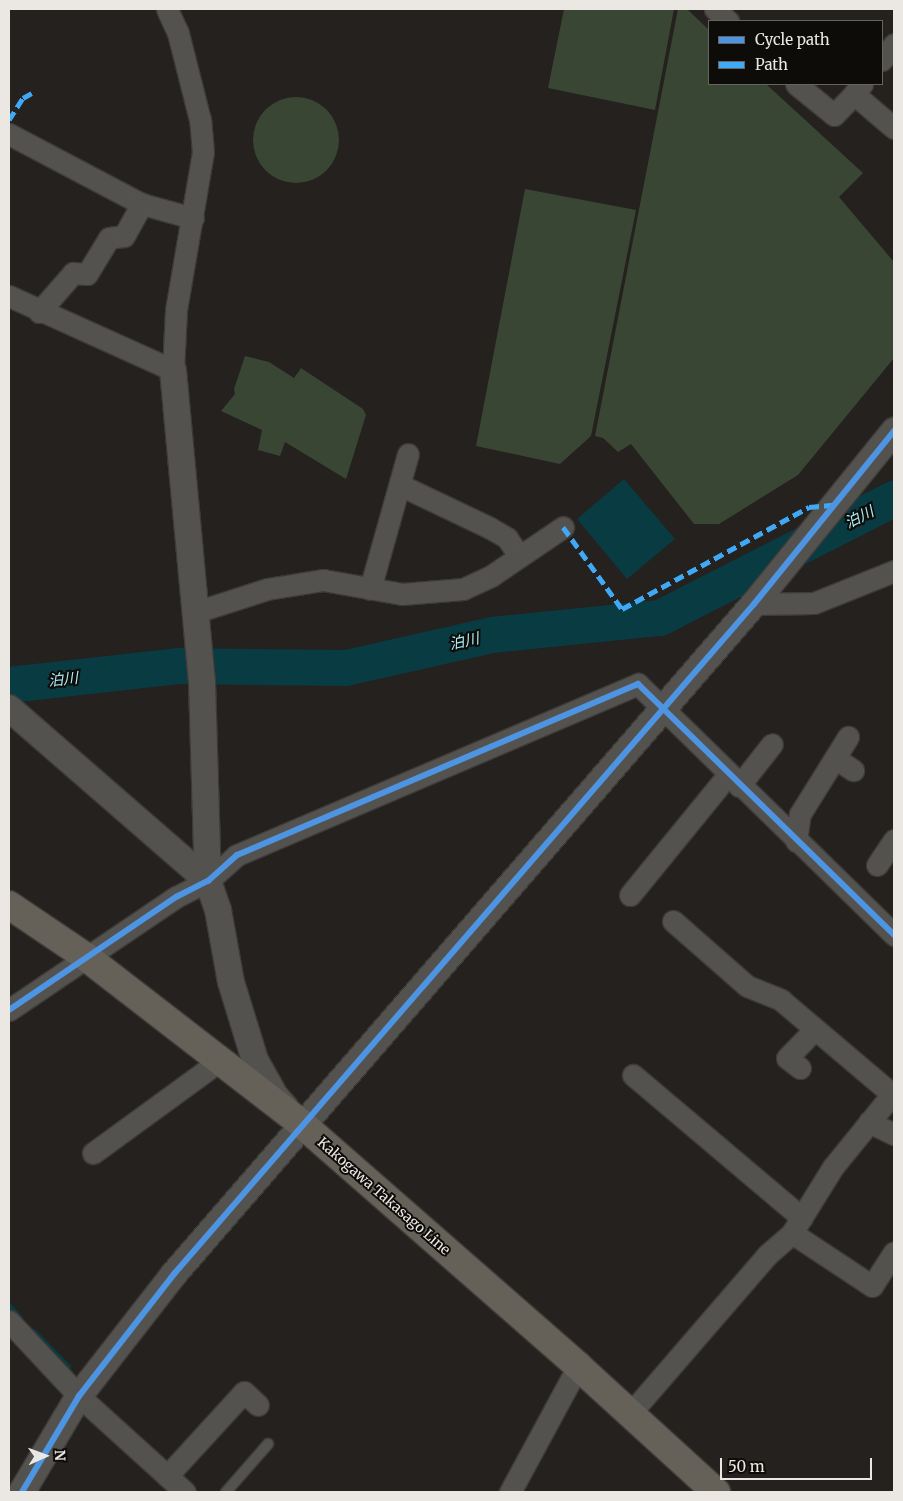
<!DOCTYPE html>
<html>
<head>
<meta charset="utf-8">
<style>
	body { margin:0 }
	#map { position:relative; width:903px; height:1501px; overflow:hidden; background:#24211e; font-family:Merriweather,"Noto Sans JP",serif }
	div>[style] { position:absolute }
	.green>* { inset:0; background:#394634 }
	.round { border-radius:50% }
	.water>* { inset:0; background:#093b43 }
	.stream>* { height:6px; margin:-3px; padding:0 3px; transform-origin:3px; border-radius:3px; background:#093b43 }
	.river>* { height:36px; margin:-18px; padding:0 18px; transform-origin:18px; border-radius:18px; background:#093b43 }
	.roads { filter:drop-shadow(1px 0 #3d3b38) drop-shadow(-1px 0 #3d3b38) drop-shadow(0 1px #3d3b38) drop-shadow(0 -1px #3d3b38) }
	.service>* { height:10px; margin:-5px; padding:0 5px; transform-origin:5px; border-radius:5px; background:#54524f }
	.minor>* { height:21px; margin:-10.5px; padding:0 10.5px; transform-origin:10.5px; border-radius:10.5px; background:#54524f }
	.tertiary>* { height:26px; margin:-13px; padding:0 13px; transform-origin:13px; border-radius:13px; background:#54524f }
	.primary>* { height:28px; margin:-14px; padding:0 14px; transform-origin:14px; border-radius:14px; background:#656159 }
	.quiet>* { height:5px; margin-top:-2.5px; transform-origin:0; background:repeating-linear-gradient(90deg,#3fa9f5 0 10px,transparent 0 15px) }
	.cycleway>* { height:6px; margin:-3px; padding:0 3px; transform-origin:3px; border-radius:3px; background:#4d94e3 }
	span { translate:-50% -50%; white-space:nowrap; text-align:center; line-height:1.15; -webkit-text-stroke:4px #0e0c09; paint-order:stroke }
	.street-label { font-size:14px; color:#ebe8e3 }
	.water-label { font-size:15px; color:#abeefa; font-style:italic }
	.frame { position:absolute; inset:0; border:10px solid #ebe8e3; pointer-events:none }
	.legend { position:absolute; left:708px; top:20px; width:175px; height:65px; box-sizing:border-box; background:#0e0c09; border:1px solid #666460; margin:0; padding:6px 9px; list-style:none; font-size:15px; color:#ebe8e3 }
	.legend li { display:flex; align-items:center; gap:10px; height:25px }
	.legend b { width:25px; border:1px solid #666460 }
	.north { position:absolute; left:20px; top:1431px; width:50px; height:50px; -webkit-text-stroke:4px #0e0c09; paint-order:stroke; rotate:88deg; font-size:14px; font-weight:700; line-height:20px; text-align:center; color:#ebe8e3 }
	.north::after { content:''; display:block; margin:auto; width:18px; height:22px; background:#ebe8e3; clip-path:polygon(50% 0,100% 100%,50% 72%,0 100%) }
	.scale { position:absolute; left:720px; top:1458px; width:152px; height:22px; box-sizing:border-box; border:2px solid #ebe8e3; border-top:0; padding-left:6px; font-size:15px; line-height:18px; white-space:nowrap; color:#ebe8e3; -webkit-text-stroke:4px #0e0c09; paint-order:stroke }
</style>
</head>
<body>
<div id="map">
	<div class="green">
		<i style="clip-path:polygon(564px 9px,674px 9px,655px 110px,548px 88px)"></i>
		<i style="clip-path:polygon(678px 9px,687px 9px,709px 30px,709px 84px,766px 84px,863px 173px,839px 197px,894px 262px,894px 358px,798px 475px,719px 524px,694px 524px,631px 444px,618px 452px,603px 438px,595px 436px)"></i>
		<i class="round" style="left:253px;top:97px;width:86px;height:86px"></i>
		<i style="clip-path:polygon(525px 189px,636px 210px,591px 436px,560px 464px,476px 446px)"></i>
		<i style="clip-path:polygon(245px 356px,269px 362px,294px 378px,301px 368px,363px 409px,366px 415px,346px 479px,285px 442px,280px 456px,258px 450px,262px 430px,221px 411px,235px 394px,234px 389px)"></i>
	</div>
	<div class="water">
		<i style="clip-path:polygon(624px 479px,675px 539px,627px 579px,577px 519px)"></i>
	</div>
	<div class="stream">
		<i style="left:9px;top:1306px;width:16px;rotate:47deg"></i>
		<i style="left:34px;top:1332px;width:49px;rotate:45.8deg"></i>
	</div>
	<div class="river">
		<i style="left:9px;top:685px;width:170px;rotate:-6.4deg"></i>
		<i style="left:178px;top:666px;width:168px;rotate:0.7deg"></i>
		<i style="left:346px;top:668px;width:150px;rotate:-12.7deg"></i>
		<i style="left:492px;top:635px;width:169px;rotate:-5.8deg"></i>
		<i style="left:660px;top:618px;width:263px;rotate:-27deg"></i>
	</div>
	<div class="roads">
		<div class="service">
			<i style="left:226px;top:1492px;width:64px;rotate:-48.8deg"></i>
		</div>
		<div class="minor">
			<i style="left:715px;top:9px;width:18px;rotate:43deg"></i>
			<i style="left:882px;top:60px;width:20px;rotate:-53deg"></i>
			<i style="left:796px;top:84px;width:49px;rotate:39.2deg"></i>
			<i style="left:834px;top:115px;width:29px;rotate:-46deg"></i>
			<i style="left:862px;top:84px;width:13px;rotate:129deg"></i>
			<i style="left:854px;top:94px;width:52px;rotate:40.4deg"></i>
			<i style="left:9px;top:134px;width:150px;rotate:27.8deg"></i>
			<i style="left:142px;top:204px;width:53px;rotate:15.4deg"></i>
			<i style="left:9px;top:296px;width:180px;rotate:24.3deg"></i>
			<i style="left:173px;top:370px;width:60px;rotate:-87.1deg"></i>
			<i style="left:176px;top:310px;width:160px;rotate:-80.3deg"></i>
			<i style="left:203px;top:152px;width:32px;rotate:-95deg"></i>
			<i style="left:200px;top:120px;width:90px;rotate:-104.2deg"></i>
			<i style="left:178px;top:33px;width:26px;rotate:-115deg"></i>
			<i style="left:39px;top:312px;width:52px;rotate:-48.9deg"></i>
			<i style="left:73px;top:273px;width:14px;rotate:4deg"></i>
			<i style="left:87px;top:274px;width:42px;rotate:-58.6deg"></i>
			<i style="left:109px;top:238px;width:15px;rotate:-8deg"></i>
			<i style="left:124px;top:236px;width:37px;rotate:-61deg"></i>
			<i style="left:400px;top:485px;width:100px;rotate:25.5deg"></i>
			<i style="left:490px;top:528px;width:20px;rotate:30deg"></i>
			<i style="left:507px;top:538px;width:22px;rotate:56deg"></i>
			<i style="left:370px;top:589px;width:140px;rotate:-74.3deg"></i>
			<i style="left:754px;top:604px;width:60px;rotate:-1deg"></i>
			<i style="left:814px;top:603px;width:86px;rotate:-21.8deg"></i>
			<i style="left:196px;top:612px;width:75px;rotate:-17.9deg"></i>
			<i style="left:267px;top:589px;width:57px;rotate:-9.1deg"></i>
			<i style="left:323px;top:580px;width:80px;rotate:10deg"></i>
			<i style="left:402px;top:594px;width:61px;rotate:-4.7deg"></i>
			<i style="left:463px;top:589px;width:31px;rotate:-25deg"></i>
			<i style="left:491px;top:576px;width:87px;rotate:-34.2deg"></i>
			<i style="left:835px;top:758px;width:22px;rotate:34deg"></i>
			<i style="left:739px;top:786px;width:53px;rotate:-51.8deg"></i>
			<i style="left:796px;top:841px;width:27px;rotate:-82deg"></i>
			<i style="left:800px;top:814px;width:91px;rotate:-58.1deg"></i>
			<i style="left:877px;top:865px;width:30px;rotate:-56deg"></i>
			<i style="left:630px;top:895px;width:155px;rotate:-50.8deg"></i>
			<i style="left:673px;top:921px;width:98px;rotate:41.3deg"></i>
			<i style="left:747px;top:986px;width:37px;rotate:22deg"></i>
			<i style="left:781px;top:1000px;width:145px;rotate:40.3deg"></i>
			<i style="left:9px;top:1010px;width:202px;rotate:-34.1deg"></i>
			<i style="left:176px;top:897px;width:36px;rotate:-27deg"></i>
			<i style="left:208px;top:881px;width:39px;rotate:-42deg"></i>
			<i style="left:237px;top:855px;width:436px;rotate:-23.1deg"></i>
			<i style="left:638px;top:684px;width:359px;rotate:44.4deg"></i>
			<i style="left:800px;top:1068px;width:16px;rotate:-142deg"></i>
			<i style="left:787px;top:1058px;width:40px;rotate:-46deg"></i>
			<i style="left:633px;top:1075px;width:221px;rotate:40.2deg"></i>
			<i style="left:869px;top:1122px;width:28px;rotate:26deg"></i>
			<i style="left:93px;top:1153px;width:156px;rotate:-36.1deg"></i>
			<i style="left:792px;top:1233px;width:96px;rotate:33.5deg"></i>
			<i style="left:872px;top:1286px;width:40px;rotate:-57.1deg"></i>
			<i style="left:9px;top:1321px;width:103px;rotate:47deg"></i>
			<i style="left:79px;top:1396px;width:143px;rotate:42.2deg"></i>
			<i style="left:629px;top:1415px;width:211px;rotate:-49.2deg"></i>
			<i style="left:767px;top:1255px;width:33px;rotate:-41deg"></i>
			<i style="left:792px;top:1233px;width:78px;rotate:-58.2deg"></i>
			<i style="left:833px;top:1167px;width:97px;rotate:-50.9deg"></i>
			<i style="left:167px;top:1476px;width:114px;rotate:-47.5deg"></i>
			<i style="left:244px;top:1392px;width:19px;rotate:43deg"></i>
			<i style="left:510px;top:1492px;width:143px;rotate:-61.6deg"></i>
		</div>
		<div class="tertiary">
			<i style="left:173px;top:370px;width:313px;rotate:84.7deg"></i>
			<i style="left:202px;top:682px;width:199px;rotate:88.3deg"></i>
			<i style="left:9px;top:708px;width:264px;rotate:41deg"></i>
			<i style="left:208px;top:881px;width:31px;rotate:71deg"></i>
			<i style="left:218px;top:910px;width:73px;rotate:79.8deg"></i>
			<i style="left:231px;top:982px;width:82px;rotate:72.9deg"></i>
			<i style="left:255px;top:1060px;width:41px;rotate:60.9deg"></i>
			<i style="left:275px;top:1096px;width:15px;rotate:48deg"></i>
			<i style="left:22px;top:1492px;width:112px;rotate:-59.3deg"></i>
			<i style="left:79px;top:1396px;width:155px;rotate:-52.1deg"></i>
			<i style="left:174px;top:1274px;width:886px;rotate:-49.12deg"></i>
			<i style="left:754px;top:604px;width:223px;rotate:-51deg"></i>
		</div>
		<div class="primary">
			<i style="left:9px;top:905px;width:93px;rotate:34deg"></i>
			<i style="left:86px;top:957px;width:274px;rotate:37.7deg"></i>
			<i style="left:303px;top:1125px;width:366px;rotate:41.2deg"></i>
			<i style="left:578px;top:1366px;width:187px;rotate:42.4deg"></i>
		</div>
	</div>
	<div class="quiet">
		<i style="left:9px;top:120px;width:26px;rotate:-58deg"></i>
		<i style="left:23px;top:98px;width:10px;rotate:-29deg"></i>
		<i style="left:563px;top:527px;width:101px;rotate:54.3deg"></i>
		<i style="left:622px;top:609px;width:213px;rotate:-28.6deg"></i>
		<i style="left:809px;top:507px;width:25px;rotate:-5deg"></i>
	</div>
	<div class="cycleway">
		<i style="left:9px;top:1010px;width:202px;rotate:-34.1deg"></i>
		<i style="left:176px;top:897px;width:36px;rotate:-27deg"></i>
		<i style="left:208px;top:881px;width:39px;rotate:-42deg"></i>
		<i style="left:237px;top:855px;width:436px;rotate:-23.1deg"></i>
		<i style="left:638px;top:684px;width:359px;rotate:44.4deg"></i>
		<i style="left:22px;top:1492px;width:112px;rotate:-59.3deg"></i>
		<i style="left:79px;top:1396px;width:155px;rotate:-52.1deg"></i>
		<i style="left:174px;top:1274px;width:886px;rotate:-49.12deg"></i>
		<i style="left:754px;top:604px;width:223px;rotate:-51deg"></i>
	</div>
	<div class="street-label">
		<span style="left:384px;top:1196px;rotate:41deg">Kakogawa Takasago Line</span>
	</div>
	<div class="water-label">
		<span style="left:859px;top:517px;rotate:-27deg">泊川</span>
		<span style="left:464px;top:641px;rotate:-13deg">泊川</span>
		<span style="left:63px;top:679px;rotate:-6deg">泊川</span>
	</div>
	<div class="frame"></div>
	<ul class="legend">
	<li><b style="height:6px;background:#4d94e3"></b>Cycle path</li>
	<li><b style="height:6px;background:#3fa9f5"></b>Path</li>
	</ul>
	<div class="north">N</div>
	<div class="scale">50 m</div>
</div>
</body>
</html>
